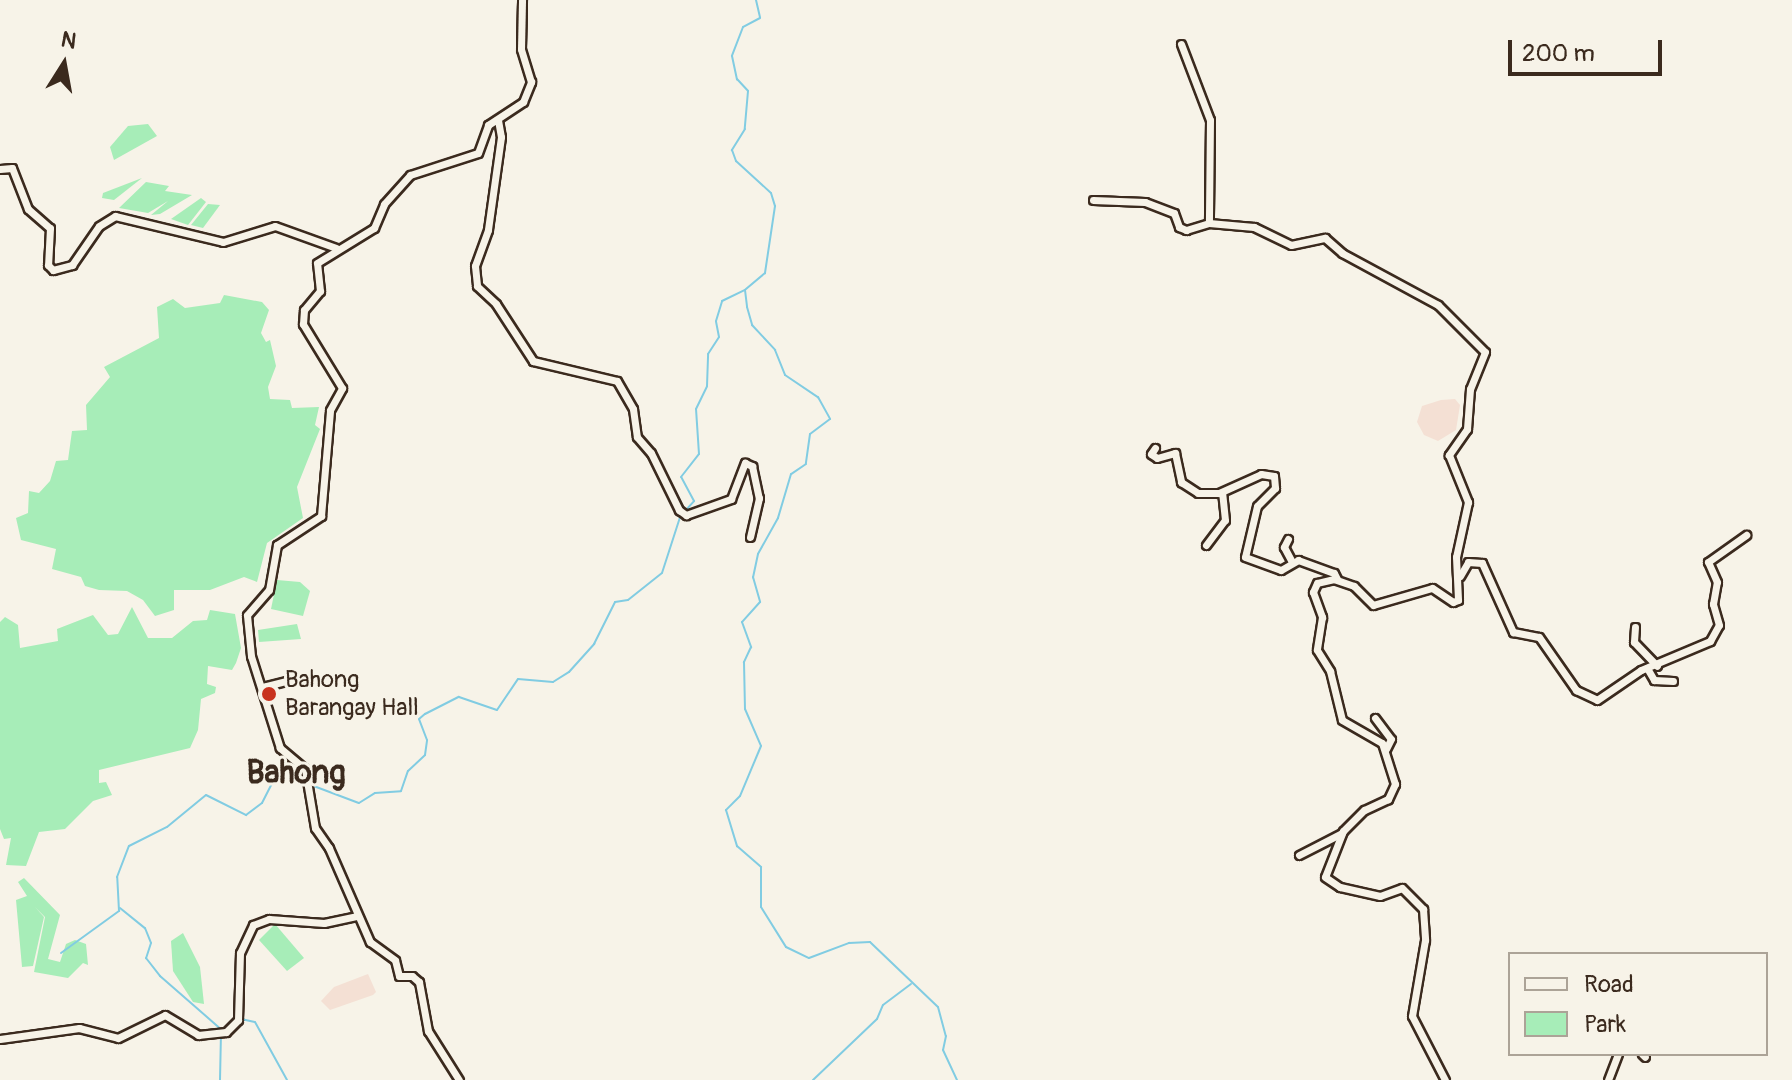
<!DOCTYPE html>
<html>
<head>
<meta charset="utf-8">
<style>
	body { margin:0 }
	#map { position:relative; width:1792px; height:1080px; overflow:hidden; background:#f7f3e8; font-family:Pangolin,sans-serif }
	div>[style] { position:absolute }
	.built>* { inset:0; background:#f4e0d4 }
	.green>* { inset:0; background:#a7edb8 }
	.stream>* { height:2px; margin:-1px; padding:0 1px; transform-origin:1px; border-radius:1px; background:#81cce2 }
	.roads { filter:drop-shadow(2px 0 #3b2a1e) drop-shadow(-2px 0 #3b2a1e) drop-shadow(0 2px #3b2a1e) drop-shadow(0 -2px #3b2a1e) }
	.minor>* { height:7px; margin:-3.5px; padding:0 3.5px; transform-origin:3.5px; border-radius:3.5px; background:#f7f3e8 }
	.dots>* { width:22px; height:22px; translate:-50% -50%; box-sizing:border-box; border:4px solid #f7f3e8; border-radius:50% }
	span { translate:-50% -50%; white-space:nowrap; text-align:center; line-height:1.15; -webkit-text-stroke:6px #f7f3e8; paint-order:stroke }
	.poi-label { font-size:24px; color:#3b2a1e }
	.left { translate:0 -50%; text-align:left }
	.district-label { font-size:32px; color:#3b2a1e; font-weight:700 }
	.legend { position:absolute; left:1508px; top:952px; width:260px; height:104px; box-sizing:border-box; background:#f7f3e8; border:2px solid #aca397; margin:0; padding:10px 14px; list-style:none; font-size:24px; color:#3b2a1e }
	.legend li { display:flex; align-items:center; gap:16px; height:40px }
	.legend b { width:40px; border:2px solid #aca397 }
	.north { position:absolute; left:24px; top:24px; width:80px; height:80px; -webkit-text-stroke:6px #f7f3e8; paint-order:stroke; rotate:11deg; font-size:22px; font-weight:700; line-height:32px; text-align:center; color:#3b2a1e }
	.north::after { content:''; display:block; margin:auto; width:28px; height:36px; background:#3b2a1e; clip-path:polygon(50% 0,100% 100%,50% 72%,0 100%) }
	.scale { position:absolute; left:1508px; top:40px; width:154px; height:36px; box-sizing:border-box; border:4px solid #3b2a1e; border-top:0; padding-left:10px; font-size:24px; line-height:28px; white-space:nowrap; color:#3b2a1e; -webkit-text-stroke:6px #f7f3e8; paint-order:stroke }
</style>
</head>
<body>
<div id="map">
	<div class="built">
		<i style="clip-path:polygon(1441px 400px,1455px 399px,1460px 405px,1456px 430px,1438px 441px,1424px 435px,1417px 422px,1422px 406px)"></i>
		<i style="clip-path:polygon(368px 974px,376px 992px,373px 995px,330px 1010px,321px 1001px,334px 987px)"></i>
	</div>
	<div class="green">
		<i style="clip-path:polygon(148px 124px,157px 136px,114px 160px,110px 147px,128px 126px)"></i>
		<i style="clip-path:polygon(142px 178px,114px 200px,102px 198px,103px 193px)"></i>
		<i style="clip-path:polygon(146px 182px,169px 186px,165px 191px,192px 195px,160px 214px,151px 215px,168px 201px,148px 213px,119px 208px)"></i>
		<i style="clip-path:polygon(201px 198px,206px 202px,188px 225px,171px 219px)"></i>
		<i style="clip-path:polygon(208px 204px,220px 205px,203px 228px,191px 225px)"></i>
		<i style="clip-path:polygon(224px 295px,262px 302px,269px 310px,261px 333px,266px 342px,270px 340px,276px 366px,268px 387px,270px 399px,290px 400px,292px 408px,319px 407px,315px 425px,320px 429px,297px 487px,303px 518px,267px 543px,257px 582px,244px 577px,210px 590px,174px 590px,174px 610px,155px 616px,143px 600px,127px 591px,99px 590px,85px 586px,81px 577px,52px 569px,56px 549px,21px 540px,16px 518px,28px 513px,29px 491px,39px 493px,50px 481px,56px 461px,68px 460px,72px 431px,87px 430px,86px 405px,110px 377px,104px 367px,159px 338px,157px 307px,173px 299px,185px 308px,220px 303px)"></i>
		<i style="clip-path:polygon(277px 580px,300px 582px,310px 591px,303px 616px,271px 609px)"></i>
		<i style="clip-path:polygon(132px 607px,148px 638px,172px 638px,193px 621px,207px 620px,210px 610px,235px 614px,241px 648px,236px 663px,232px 670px,208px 666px,207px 684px,216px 687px,215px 693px,201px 699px,198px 730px,190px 748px,99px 770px,99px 783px,106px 782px,112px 795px,93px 801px,65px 829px,39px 832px,26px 866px,6px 865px,11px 838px,4px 839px,0 829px,0 622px,5px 617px,18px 625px,20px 648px,58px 641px,57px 629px,93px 615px,108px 635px,118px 634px)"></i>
		<i style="clip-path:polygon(297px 624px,301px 639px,259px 642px,258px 630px)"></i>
		<i style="clip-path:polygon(24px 878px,60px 915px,48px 959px,60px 962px,66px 944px,75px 940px,86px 944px,88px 965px,83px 963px,68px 978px,34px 972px,45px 917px,35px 907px,44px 917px,33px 966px,22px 967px,16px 900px,27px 896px,18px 882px)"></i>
		<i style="clip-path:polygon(275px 924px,304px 958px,287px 971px,259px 940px)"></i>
		<i style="clip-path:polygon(183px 933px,200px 967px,204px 1004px,193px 1002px,173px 971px,171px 941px)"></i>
	</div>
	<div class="stream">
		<i style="left:756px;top:0;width:18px;rotate:77deg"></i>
		<i style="left:760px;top:18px;width:19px;rotate:152deg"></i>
		<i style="left:743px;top:27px;width:31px;rotate:111deg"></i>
		<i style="left:732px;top:56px;width:24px;rotate:78deg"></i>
		<i style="left:737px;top:79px;width:16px;rotate:47deg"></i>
		<i style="left:748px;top:91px;width:38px;rotate:95deg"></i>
		<i style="left:745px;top:129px;width:25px;rotate:122deg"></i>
		<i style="left:732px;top:150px;width:12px;rotate:70deg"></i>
		<i style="left:736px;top:161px;width:47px;rotate:42.4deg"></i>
		<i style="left:771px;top:193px;width:14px;rotate:73deg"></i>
		<i style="left:775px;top:206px;width:68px;rotate:98.5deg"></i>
		<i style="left:765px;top:273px;width:26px;rotate:140deg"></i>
		<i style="left:745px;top:290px;width:17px;rotate:83deg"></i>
		<i style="left:747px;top:307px;width:19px;rotate:74deg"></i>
		<i style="left:752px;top:325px;width:34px;rotate:47deg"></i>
		<i style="left:775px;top:350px;width:27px;rotate:68deg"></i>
		<i style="left:785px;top:375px;width:40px;rotate:34deg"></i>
		<i style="left:818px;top:397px;width:25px;rotate:61deg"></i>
		<i style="left:830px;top:419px;width:25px;rotate:143deg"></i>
		<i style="left:810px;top:434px;width:30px;rotate:98deg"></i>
		<i style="left:806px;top:464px;width:18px;rotate:146deg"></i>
		<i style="left:791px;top:474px;width:46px;rotate:106.5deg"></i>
		<i style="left:778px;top:518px;width:41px;rotate:119.1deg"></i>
		<i style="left:758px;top:554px;width:24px;rotate:102deg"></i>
		<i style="left:753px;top:577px;width:26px;rotate:74deg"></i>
		<i style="left:760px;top:602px;width:27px;rotate:132deg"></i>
		<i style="left:742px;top:622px;width:27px;rotate:70deg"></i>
		<i style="left:751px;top:647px;width:17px;rotate:115deg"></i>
		<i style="left:744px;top:662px;width:47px;rotate:88.8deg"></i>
		<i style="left:745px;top:709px;width:40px;rotate:66.6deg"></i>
		<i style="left:761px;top:746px;width:54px;rotate:112.8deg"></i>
		<i style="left:740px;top:796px;width:20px;rotate:135deg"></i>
		<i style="left:726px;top:810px;width:38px;rotate:73deg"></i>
		<i style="left:737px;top:846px;width:32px;rotate:41deg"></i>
		<i style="left:761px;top:867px;width:40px;rotate:90deg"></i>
		<i style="left:761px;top:907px;width:47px;rotate:58deg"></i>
		<i style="left:786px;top:947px;width:25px;rotate:26deg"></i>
		<i style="left:809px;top:958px;width:43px;rotate:-20.6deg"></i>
		<i style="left:849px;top:943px;width:21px;rotate:-3deg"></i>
		<i style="left:870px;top:942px;width:94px;rotate:43.7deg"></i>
		<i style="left:938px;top:1007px;width:30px;rotate:75deg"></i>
		<i style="left:946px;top:1036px;width:14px;rotate:102deg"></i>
		<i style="left:943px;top:1050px;width:33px;rotate:65deg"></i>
		<i style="left:686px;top:510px;width:12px;rotate:-48deg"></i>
		<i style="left:694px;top:501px;width:27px;rotate:-118deg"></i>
		<i style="left:681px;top:477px;width:29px;rotate:-52deg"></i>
		<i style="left:699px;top:454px;width:45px;rotate:-93.8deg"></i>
		<i style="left:696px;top:409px;width:25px;rotate:-64deg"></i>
		<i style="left:707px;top:386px;width:32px;rotate:-88deg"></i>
		<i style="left:708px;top:354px;width:20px;rotate:-57deg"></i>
		<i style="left:719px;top:337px;width:16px;rotate:-101deg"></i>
		<i style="left:716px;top:321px;width:21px;rotate:-73deg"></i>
		<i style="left:722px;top:301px;width:25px;rotate:-26deg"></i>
		<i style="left:311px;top:785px;width:51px;rotate:20.6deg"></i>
		<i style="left:359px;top:803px;width:19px;rotate:-32deg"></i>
		<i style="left:375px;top:793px;width:26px;rotate:-4deg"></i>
		<i style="left:401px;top:791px;width:21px;rotate:-71deg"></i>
		<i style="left:408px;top:771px;width:23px;rotate:-43deg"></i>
		<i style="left:425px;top:755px;width:15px;rotate:-82deg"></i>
		<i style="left:427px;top:740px;width:22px;rotate:-111deg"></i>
		<i style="left:419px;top:719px;width:8px;rotate:-40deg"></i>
		<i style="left:425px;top:714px;width:38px;rotate:-27deg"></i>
		<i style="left:459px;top:697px;width:40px;rotate:18.9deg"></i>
		<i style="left:497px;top:710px;width:37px;rotate:-56deg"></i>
		<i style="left:518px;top:679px;width:35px;rotate:5deg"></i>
		<i style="left:553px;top:682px;width:19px;rotate:-32deg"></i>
		<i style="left:569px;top:672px;width:38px;rotate:-48deg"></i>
		<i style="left:594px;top:644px;width:47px;rotate:-63.4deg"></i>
		<i style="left:615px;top:602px;width:13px;rotate:-9deg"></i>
		<i style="left:628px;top:600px;width:43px;rotate:-38.5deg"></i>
		<i style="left:662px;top:573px;width:62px;rotate:-72.1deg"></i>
		<i style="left:120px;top:908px;width:32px;rotate:39deg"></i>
		<i style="left:145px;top:928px;width:16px;rotate:68deg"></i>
		<i style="left:151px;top:943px;width:16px;rotate:108deg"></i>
		<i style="left:146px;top:958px;width:23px;rotate:52deg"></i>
		<i style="left:160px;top:976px;width:82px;rotate:41.1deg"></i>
		<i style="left:61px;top:953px;width:72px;rotate:-35.9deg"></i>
		<i style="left:119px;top:911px;width:34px;rotate:-93deg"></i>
		<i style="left:117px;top:877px;width:33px;rotate:-69deg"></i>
		<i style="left:129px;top:846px;width:42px;rotate:-26.6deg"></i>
		<i style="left:167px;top:827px;width:50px;rotate:-39.4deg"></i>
		<i style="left:206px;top:795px;width:45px;rotate:26.6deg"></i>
		<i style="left:246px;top:815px;width:20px;rotate:-37deg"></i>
		<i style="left:262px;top:803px;width:30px;rotate:-63deg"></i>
		<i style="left:276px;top:776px;width:16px"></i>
		<i style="left:292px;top:776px;width:15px;rotate:32deg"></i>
		<i style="left:241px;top:1019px;width:14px;rotate:12deg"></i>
		<i style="left:255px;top:1022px;width:66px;rotate:61.1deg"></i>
		<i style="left:220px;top:1080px;width:46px;rotate:-88.8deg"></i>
		<i style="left:813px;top:1080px;width:88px;rotate:-43.6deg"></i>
		<i style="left:877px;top:1019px;width:15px;rotate:-67deg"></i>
		<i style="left:883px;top:1005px;width:35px;rotate:-37deg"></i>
	</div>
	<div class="roads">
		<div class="minor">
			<i style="left:1181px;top:44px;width:81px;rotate:69.1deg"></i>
			<i style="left:1210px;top:120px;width:103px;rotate:90.6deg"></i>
			<i style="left:1209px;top:223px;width:45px;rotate:5.1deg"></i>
			<i style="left:1254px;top:227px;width:41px;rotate:25.9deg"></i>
			<i style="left:1291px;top:245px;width:35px;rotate:-12deg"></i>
			<i style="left:1325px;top:238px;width:23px;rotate:41deg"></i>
			<i style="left:1342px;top:253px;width:109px;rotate:28.4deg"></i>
			<i style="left:1438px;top:305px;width:66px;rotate:45deg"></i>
			<i style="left:1485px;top:352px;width:40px;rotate:112deg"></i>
			<i style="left:1470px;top:389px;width:40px;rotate:94.3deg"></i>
			<i style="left:1467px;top:429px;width:32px;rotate:125deg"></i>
			<i style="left:1449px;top:455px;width:51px;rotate:68deg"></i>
			<i style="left:1468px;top:502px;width:56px;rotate:102.3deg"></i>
			<i style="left:1456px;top:557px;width:43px;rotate:87.3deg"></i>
			<i style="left:1458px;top:600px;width:5px;rotate:158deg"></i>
			<i style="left:1453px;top:602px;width:25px;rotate:-146deg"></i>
			<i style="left:1432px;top:588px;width:61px;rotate:163.9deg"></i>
			<i style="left:1373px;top:605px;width:27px;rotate:-135deg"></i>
			<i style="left:1354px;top:586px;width:21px;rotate:-161deg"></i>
			<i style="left:1334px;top:579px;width:17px;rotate:167deg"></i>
			<i style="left:1317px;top:583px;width:10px;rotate:114deg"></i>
			<i style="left:1313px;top:592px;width:27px;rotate:70deg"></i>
			<i style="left:1322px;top:617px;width:33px;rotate:99deg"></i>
			<i style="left:1317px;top:650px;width:25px;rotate:58deg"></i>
			<i style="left:1330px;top:671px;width:50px;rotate:76.2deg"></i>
			<i style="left:1342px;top:720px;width:46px;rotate:29.9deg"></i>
			<i style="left:1382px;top:743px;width:43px;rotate:72.4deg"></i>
			<i style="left:1395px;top:784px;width:17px;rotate:115deg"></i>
			<i style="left:1388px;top:799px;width:26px;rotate:155deg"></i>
			<i style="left:1364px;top:810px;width:30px;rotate:135deg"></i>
			<i style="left:1343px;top:831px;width:49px;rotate:111.4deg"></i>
			<i style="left:1325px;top:877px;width:18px;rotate:34deg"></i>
			<i style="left:1340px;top:887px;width:41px;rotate:12.7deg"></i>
			<i style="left:1380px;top:896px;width:23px;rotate:-20deg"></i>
			<i style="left:1402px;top:888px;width:30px;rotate:45deg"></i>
			<i style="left:1423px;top:909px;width:31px;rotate:86deg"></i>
			<i style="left:1425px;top:940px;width:77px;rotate:99.7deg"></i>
			<i style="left:1412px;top:1016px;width:72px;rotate:62.7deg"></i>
			<i style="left:498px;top:120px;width:17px;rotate:80deg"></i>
			<i style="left:501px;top:137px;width:94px;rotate:98deg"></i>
			<i style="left:488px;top:230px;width:38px;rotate:110deg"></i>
			<i style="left:475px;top:266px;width:20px;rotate:84deg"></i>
			<i style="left:477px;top:286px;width:26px;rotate:43deg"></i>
			<i style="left:496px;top:304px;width:68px;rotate:57deg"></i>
			<i style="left:533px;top:361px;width:86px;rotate:13.4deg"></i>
			<i style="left:617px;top:381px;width:32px;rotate:60deg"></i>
			<i style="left:633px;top:409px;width:28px;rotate:82deg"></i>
			<i style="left:637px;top:437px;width:21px;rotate:49deg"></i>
			<i style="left:651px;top:453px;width:64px;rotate:63.8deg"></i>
			<i style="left:679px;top:510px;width:9px;rotate:36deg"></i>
			<i style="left:686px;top:515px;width:48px;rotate:-19.6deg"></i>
			<i style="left:731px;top:499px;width:39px;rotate:-69deg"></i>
			<i style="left:745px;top:463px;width:8px;rotate:23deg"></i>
			<i style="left:752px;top:466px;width:33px;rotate:78deg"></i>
			<i style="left:759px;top:498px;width:40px;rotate:103deg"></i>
			<i style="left:0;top:169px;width:12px;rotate:-5deg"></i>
			<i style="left:12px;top:168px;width:44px;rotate:68.7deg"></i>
			<i style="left:28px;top:209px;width:29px;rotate:41deg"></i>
			<i style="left:50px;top:228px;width:37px;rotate:93deg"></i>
			<i style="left:48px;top:265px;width:7px;rotate:45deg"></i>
			<i style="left:53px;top:270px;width:20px;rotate:-15deg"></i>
			<i style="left:72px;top:265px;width:47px;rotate:-55.3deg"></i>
			<i style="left:99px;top:226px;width:19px;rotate:-32deg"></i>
			<i style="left:115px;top:216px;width:111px;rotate:13.5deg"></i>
			<i style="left:223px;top:242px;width:54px;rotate:-17.1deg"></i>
			<i style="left:275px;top:226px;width:65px;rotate:19.8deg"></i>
			<i style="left:1093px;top:200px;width:52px;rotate:2.2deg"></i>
			<i style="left:1145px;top:202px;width:31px;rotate:21deg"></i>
			<i style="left:1174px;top:213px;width:15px;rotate:70deg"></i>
			<i style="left:1179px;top:227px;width:8px;rotate:23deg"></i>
			<i style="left:1186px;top:230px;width:24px;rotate:-17deg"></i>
			<i style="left:1155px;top:448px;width:7px;rotate:124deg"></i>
			<i style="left:1151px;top:454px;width:7px;rotate:34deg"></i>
			<i style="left:1157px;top:458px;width:19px;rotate:-16deg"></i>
			<i style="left:1175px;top:453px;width:30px;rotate:78deg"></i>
			<i style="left:1181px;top:482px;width:20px;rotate:33deg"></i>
			<i style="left:1198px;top:493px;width:21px"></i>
			<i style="left:1219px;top:493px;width:46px;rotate:-24.3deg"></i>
			<i style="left:1261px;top:474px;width:13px;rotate:9deg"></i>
			<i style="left:1274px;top:476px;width:12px;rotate:85deg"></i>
			<i style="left:1275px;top:488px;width:25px;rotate:135deg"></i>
			<i style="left:1257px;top:506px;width:52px;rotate:103.2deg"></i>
			<i style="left:1245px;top:557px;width:38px;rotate:20deg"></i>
			<i style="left:1281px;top:570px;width:20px;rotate:-30deg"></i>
			<i style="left:1298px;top:560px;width:38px;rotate:20deg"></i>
			<i style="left:1334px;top:573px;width:7px;rotate:63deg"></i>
			<i style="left:1288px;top:539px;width:9px;rotate:117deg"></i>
			<i style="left:1284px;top:547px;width:17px;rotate:62deg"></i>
			<i style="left:1206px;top:545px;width:31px;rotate:-53deg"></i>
			<i style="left:1225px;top:520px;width:28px;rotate:-96deg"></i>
			<i style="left:1460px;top:576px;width:16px;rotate:-60deg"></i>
			<i style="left:1468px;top:562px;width:14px;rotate:4deg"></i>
			<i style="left:1482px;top:563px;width:76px;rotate:65.8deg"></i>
			<i style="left:1513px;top:632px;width:26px;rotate:11deg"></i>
			<i style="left:1539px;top:637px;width:65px;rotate:55.1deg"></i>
			<i style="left:1576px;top:690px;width:23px;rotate:25deg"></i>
			<i style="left:1597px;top:700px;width:53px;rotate:-34.3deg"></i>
			<i style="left:1641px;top:670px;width:75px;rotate:-22.8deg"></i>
			<i style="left:1710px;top:641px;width:18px;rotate:-61deg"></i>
			<i style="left:1719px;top:625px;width:22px;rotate:-106deg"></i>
			<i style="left:1713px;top:604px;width:22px;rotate:-80deg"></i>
			<i style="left:1717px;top:582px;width:22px;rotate:-114deg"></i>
			<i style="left:1708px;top:562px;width:47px;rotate:-35.4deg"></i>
			<i style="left:1635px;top:627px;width:15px;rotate:94deg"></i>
			<i style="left:1634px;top:642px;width:33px;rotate:46deg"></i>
			<i style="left:1647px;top:668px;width:14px;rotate:60deg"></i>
			<i style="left:1654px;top:680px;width:19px;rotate:3deg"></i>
			<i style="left:262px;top:687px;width:33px;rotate:-14deg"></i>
			<i style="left:1375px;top:718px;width:26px;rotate:53deg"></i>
			<i style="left:1391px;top:739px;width:11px;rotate:117deg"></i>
			<i style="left:1299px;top:855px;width:48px;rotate:-27.1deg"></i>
			<i style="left:0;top:1039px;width:80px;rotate:-7.9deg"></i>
			<i style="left:79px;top:1028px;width:40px;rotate:14.4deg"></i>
			<i style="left:118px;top:1038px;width:52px;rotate:-26.1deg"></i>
			<i style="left:165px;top:1015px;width:39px;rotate:31deg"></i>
			<i style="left:198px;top:1035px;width:28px;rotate:-6deg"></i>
			<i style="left:226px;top:1032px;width:17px;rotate:-45deg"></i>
			<i style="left:238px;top:1020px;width:67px;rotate:-88.3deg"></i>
			<i style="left:240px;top:953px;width:31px;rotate:-65deg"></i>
			<i style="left:253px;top:925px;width:17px;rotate:-21deg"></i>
			<i style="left:269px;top:919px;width:55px;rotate:4.2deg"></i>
			<i style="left:324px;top:923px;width:33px;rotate:-12deg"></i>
			<i style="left:1642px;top:1054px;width:4px;rotate:45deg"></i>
			<i style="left:459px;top:1080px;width:58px;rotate:-122.3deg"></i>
			<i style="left:428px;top:1031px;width:50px;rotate:-100.4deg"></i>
			<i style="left:419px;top:982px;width:9px;rotate:-139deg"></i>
			<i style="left:412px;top:976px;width:13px;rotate:180deg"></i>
			<i style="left:399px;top:976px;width:16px;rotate:-104deg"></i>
			<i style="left:395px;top:960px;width:31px;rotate:-144deg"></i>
			<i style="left:370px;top:942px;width:103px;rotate:-113.6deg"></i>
			<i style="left:329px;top:848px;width:24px;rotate:-125deg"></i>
			<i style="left:315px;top:828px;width:60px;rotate:-99.6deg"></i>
			<i style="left:305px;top:769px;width:33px;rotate:-140deg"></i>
			<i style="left:280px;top:748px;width:96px;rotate:-107.5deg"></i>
			<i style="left:251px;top:656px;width:41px;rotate:-95.6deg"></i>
			<i style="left:247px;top:615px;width:33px;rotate:-49deg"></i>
			<i style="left:269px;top:590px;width:46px;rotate:-79.9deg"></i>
			<i style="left:277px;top:545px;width:53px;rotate:-33.4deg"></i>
			<i style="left:321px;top:516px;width:106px;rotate:-85.1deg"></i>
			<i style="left:330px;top:410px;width:25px;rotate:-61deg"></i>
			<i style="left:342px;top:388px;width:75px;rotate:-121.4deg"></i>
			<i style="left:303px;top:324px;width:14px;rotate:-86deg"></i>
			<i style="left:304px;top:310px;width:25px;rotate:-50deg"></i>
			<i style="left:320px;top:291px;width:28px;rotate:-96deg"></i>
			<i style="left:317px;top:263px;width:67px;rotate:-31.6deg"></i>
			<i style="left:374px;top:228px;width:26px;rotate:-67deg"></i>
			<i style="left:384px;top:204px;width:39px;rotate:-48deg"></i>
			<i style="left:410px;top:175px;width:71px;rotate:-17.9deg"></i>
			<i style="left:478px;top:153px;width:30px;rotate:-70deg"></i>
			<i style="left:488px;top:125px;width:42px;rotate:-33.3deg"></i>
			<i style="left:523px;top:102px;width:22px;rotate:-68deg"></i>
			<i style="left:531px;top:82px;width:34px;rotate:-107deg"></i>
			<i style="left:521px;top:49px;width:49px;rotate:-88.8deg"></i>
			<i style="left:1608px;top:1080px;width:28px;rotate:-69deg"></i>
		</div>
	</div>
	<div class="dots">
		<i style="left:269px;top:694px;background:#c8321e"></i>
	</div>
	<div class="poi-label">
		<span class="left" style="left:285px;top:694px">Bahong<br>Barangay Hall</span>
	</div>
	<div class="district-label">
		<span style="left:296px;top:773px">Bahong</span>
	</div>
	<ul class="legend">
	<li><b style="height:10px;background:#f7f3e8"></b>Road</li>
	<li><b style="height:22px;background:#a7edb8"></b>Park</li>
	</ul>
	<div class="north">N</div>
	<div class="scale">200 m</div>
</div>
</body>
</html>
